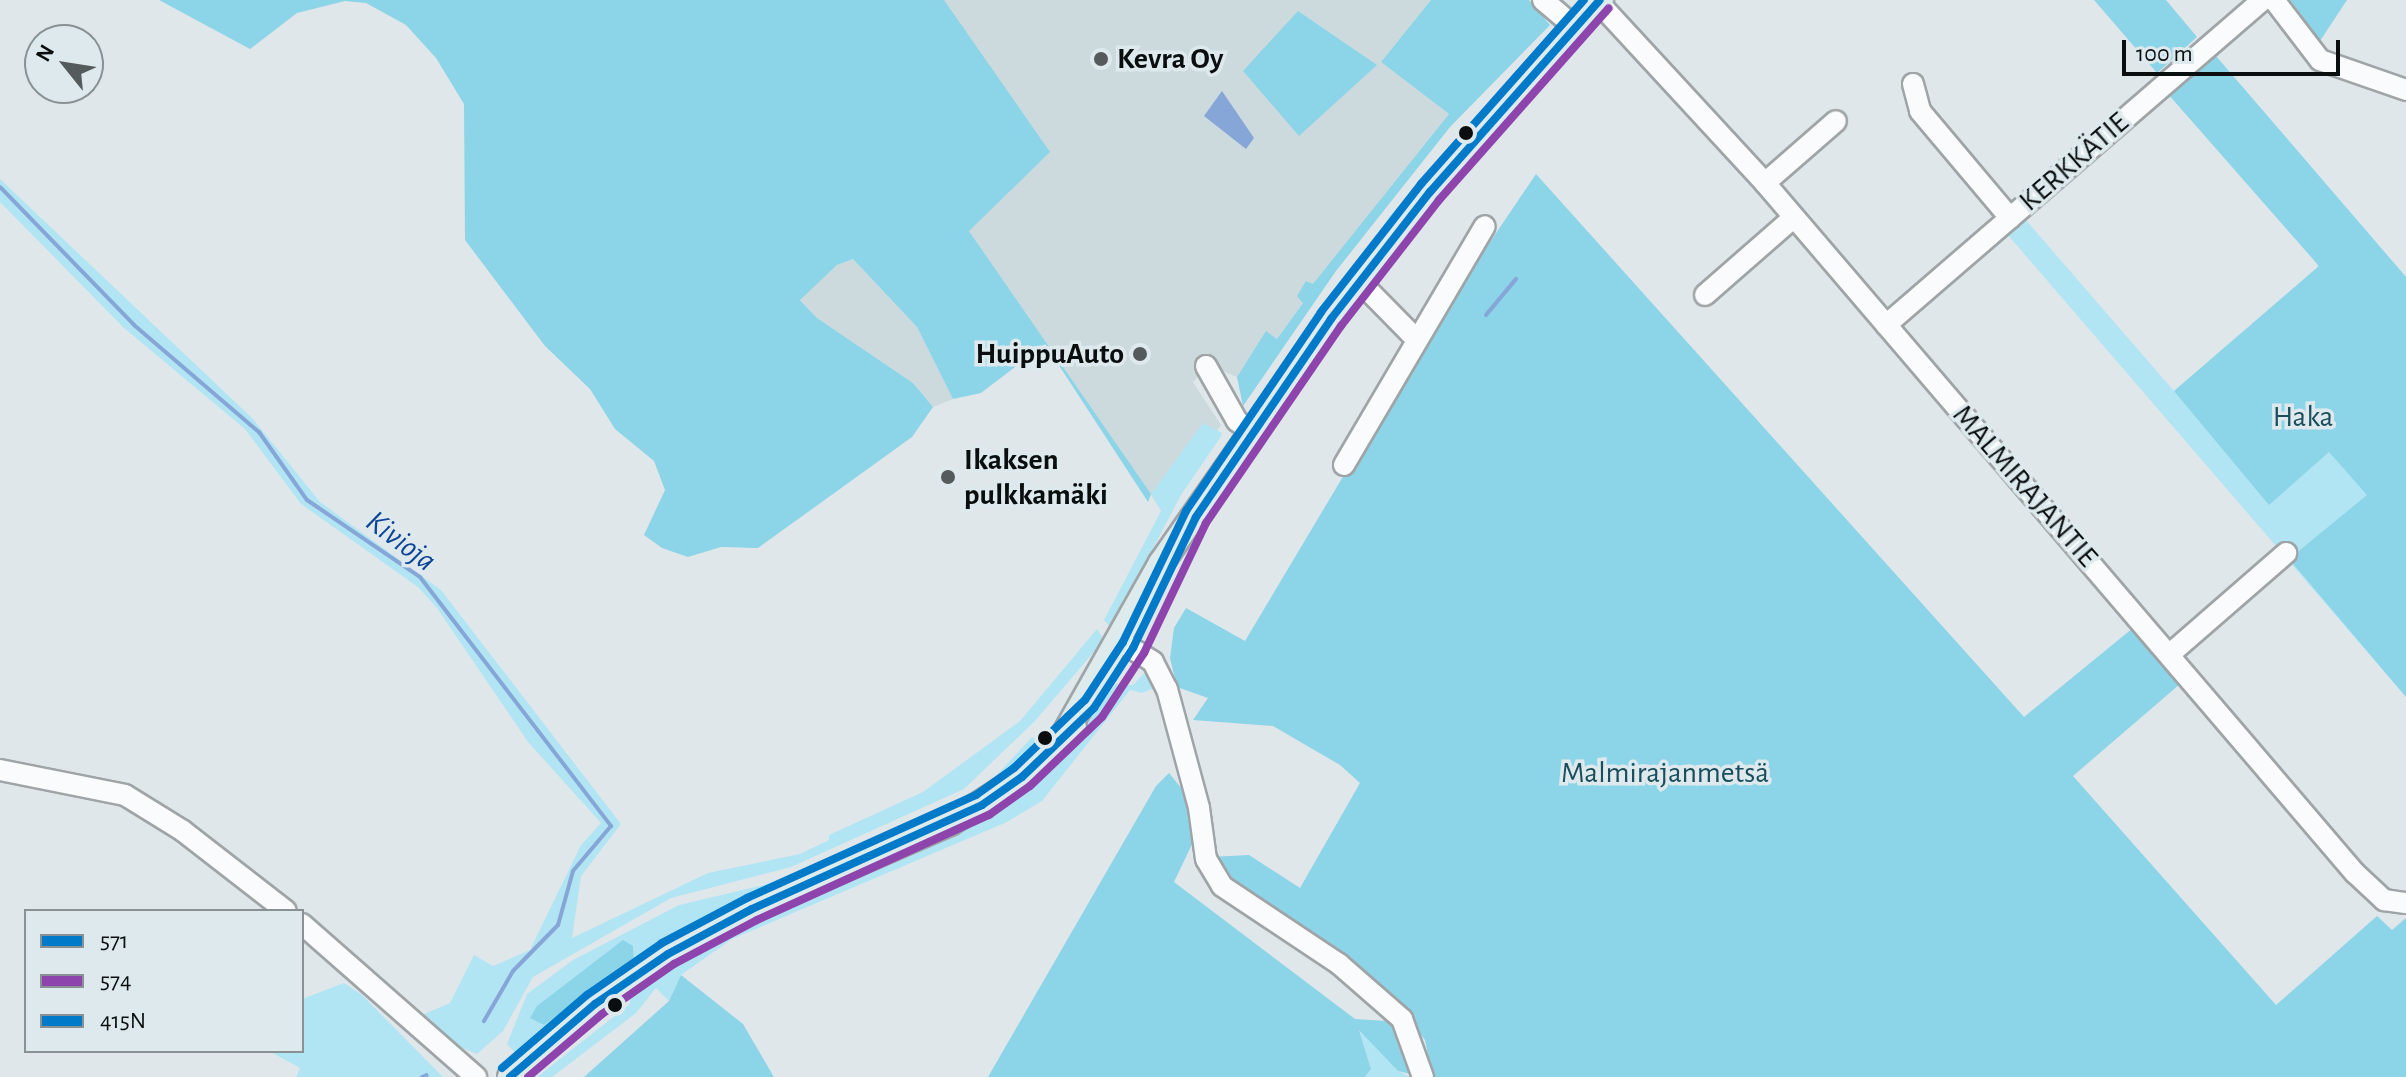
<!DOCTYPE html>
<html>
<head>
<meta charset="utf-8">
<style>
	body { margin:0 }
	#map { position:relative; width:2406px; height:1077px; overflow:hidden; background:#e0e7ea; font-family:"Alegreya Sans",sans-serif }
	div>[style] { position:absolute }
	.built>* { inset:0; background:#ccdade }
	.green>* { inset:0; background:#b2e5f3 }
	.forest>* { inset:0; background:#8cd4e7 }
	.water>* { inset:0; background:#85a6d7 }
	.stream>* { height:4px; margin:-2px; padding:0 2px; transform-origin:2px; border-radius:2px; background:#85a6d7 }
	.roads { filter:drop-shadow(2px 0 #9fa4a6) drop-shadow(-2px 0 #9fa4a6) drop-shadow(0 2px #9fa4a6) drop-shadow(0 -2px #9fa4a6) }
	.minor>* { height:20px; margin:-10px; padding:0 10px; transform-origin:10px; border-radius:10px; background:#fafbfc }
	.major>* { height:24px; margin:-12px; padding:0 12px; transform-origin:12px; border-radius:12px; background:#deebed }
	.bus-1>* { height:8px; margin:-4px; padding:0 4px; transform-origin:4px; border-radius:4px; background:#007ac9 }
	.bus-2>* { height:8px; margin:-4px; padding:0 4px; transform-origin:4px; border-radius:4px; background:#8e44ad }
	.bus-3>* { height:8px; margin:-4px; padding:0 4px; transform-origin:4px; border-radius:4px; background:#007ac9 }
	.dots>* { width:22px; height:22px; translate:-50% -50%; box-sizing:border-box; border:4px solid #dde9ed; border-radius:50% }
	span { translate:-50% -50%; white-space:nowrap; text-align:center; line-height:1.15; -webkit-text-stroke:7px #dde9ed; paint-order:stroke }
	.poi-label { font-size:30px; color:#0a0e0f; font-weight:700 }
	.left { translate:0 -50%; text-align:left }
	.right { translate:-100% -50%; text-align:right }
	.street-label { font-size:30px; color:#0a0e0f }
	.park-label { font-size:30px; color:#1a4e5c }
	.water-label { font-size:32px; color:#0e4496; font-style:italic }
	.legend { position:absolute; left:24px; top:909px; width:280px; height:144px; box-sizing:border-box; background:#dde9ed; border:2px solid #899194; margin:0; padding:10px 14px; list-style:none; font-size:24px; color:#0a0e0f }
	.legend li { display:flex; align-items:center; gap:16px; height:40px }
	.legend b { width:40px; border:2px solid #899194 }
	.north { position:absolute; left:24px; top:24px; width:80px; height:80px; box-sizing:border-box; background:#dde9ed; border:2px solid #899194; border-radius:50%; rotate:300deg; font-size:22px; font-weight:700; line-height:32px; text-align:center; color:#0a0e0f }
	.north::after { content:''; display:block; margin:auto; width:28px; height:36px; background:#555a5c; clip-path:polygon(50% 0,100% 100%,50% 72%,0 100%) }
	.scale { position:absolute; left:2122px; top:40px; width:218px; height:36px; box-sizing:border-box; border:4px solid #0a0e0f; border-top:0; padding-left:10px; font-size:24px; line-height:28px; white-space:nowrap; color:#0a0e0f; -webkit-text-stroke:6px #dde9ed; paint-order:stroke }
</style>
</head>
<body>
<div id="map">
	<div class="built">
		<i style="clip-path:polygon(944px 0,1431px 0,1381px 62px,1449px 114px,1313px 285px,1307px 281px,1303px 303px,1277px 339px,1266px 332px,1237px 377px,1208px 365px,1193px 382px,1221px 425px,1162px 511px,969px 231px)"></i>
		<i style="clip-path:polygon(853px 259px,917px 327px,953px 399px,933px 407px,913px 383px,817px 318px,800px 299px,837px 265px)"></i>
	</div>
	<div class="green">
		<i style="clip-path:polygon(2215px 55px,2406px 277px,2406px 697px,2007px 234px,2025px 219px,2174px 391px,2318px 267px)"></i>
		<i style="clip-path:polygon(1452px 143px,1437px 170px,1371px 247px,1390px 216px)"></i>
		<i style="clip-path:polygon(0 179px,253px 419px,320px 502px,441px 590px,621px 824px,581px 876px,572px 938px,708px 873px,800px 854px,829px 840px,829px 835px,923px 792px,1020px 721px,1097px 629px,1104px 640px,1035px 721px,964px 789px,791px 867px,671px 898px,533px 977px,503px 1031px,477px 1054px,460px 1047px,424px 1014px,450px 1003px,474px 955px,493px 966px,530px 950px,581px 845px,601px 823px,528px 742px,437px 608px,418px 587px,301px 504px,245px 429px,124px 328px,0 202px)"></i>
		<i style="clip-path:polygon(1203px 423px,1222px 433px,1220px 438px,1181px 495px,1111px 628px,1104px 620px,1161px 511px,1151px 494px)"></i>
		<i style="clip-path:polygon(1144px 673px,1160px 686px,1142px 693px,1130px 690px,1042px 801px,1007px 822px,732px 939px,681px 975px,669px 1001px,656px 988px,636px 1013px,552px 1077px,537px 1077px,630px 1004px,629px 997px,650px 974px,1055px 759px,1116px 684px,1133px 685px)"></i>
		<i style="clip-path:polygon(evenodd,1032px 737px,1038px 741px,1016px 769px,989px 790px,565px 1014px,516px 1054px,507px 1044px,527px 994px,573px 960px,679px 905px,764px 885px,930px 817px,992px 780px,1032px 737px,633px 946px,634px 962px,544px 1025px,633px 946px)"></i>
		<i style="clip-path:polygon(344px 983px,361px 994px,443px 1077px,296px 1077px,300px 1068px,269px 1051px,302px 1051px,302px 999px)"></i>
		<i style="clip-path:polygon(1359px 1029px,1398px 1071px,1410px 1077px,1365px 1077px,1371px 1069px)"></i>
	</div>
	<div class="forest">
		<i style="clip-path:polygon(159px 0,944px 0,1050px 152px,969px 231px,1151px 494px,1148px 502px,1045px 344px,981px 393px,953px 399px,917px 327px,853px 259px,837px 265px,800px 300px,817px 318px,913px 383px,933px 407px,912px 437px,758px 548px,721px 547px,688px 557px,662px 548px,644px 535px,665px 490px,654px 461px,615px 429px,590px 389px,545px 346px,465px 240px,464px 104px,436px 58px,406px 25px,366px 3px,345px 1px,297px 13px,250px 49px)"></i>
		<i style="clip-path:polygon(1431px 0,1529px 0,1550px 25px,1450px 127px,1336px 271px,1243px 406px,1237px 377px,1266px 331px,1277px 339px,1303px 303px,1297px 296px,1306px 281px,1313px 284px,1449px 114px,1381px 62px)"></i>
		<i style="clip-path:polygon(2094px 0,2166px 0,2197px 37px,2157px 73px)"></i>
		<i style="clip-path:polygon(2290px 0,2347px 0,2320px 41px)"></i>
		<i style="clip-path:polygon(1298px 11px,1377px 65px,1299px 136px,1243px 71px)"></i>
		<i style="clip-path:polygon(2215px 55px,2406px 277px,2406px 697px,2289px 559px,2367px 495px,2329px 452px,2269px 505px,2174px 391px,2319px 266px,2168px 94px)"></i>
		<i style="clip-path:polygon(1536px 174px,2024px 717px,2133px 628px,2180px 684px,2073px 776px,2276px 1005px,2377px 916px,2392px 930px,2406px 918px,2406px 1077px,1432px 1077px,1425px 1040px,1380px 985px,1247px 898px,1210px 857px,1249px 855px,1300px 888px,1360px 783px,1340px 765px,1273px 726px,1193px 720px,1208px 698px,1177px 687px,1170px 658px,1174px 628px,1186px 608px,1245px 641px,1428px 334px)"></i>
		<i style="clip-path:polygon(1169px 773px,1182px 789px,1196px 836px,1174px 882px,1355px 1019px,1387px 1021px,1401px 1038px,1410px 1074px,1398px 1071px,1359px 1030px,1371px 1069px,1365px 1077px,988px 1077px,1156px 786px)"></i>
		<i style="clip-path:polygon(623px 940px,633px 946px,634px 962px,544px 1025px,530px 1018px,537px 1006px)"></i>
		<i style="clip-path:polygon(681px 975px,743px 1024px,774px 1077px,584px 1077px,669px 1001px)"></i>
	</div>
	<div class="water">
		<i style="clip-path:polygon(1222px 91px,1254px 138px,1246px 149px,1204px 116px)"></i>
	</div>
	<div class="stream">
		<i style="left:0;top:187px;width:192px;rotate:45.8deg"></i>
		<i style="left:134px;top:325px;width:165px;rotate:40.6deg"></i>
		<i style="left:259px;top:432px;width:83px;rotate:54.8deg"></i>
		<i style="left:307px;top:500px;width:137px;rotate:34.3deg"></i>
		<i style="left:420px;top:577px;width:314px;rotate:52.5deg"></i>
		<i style="left:611px;top:826px;width:59px;rotate:130.2deg"></i>
		<i style="left:573px;top:871px;width:56px;rotate:105.5deg"></i>
		<i style="left:558px;top:925px;width:64px;rotate:134.4deg"></i>
		<i style="left:513px;top:971px;width:58px;rotate:120.1deg"></i>
		<i style="left:1486px;top:315px;width:47px;rotate:-50.2deg"></i>
		<i style="left:422px;top:1077px;width:5px;rotate:-22deg"></i>
	</div>
	<div class="roads">
		<div class="minor">
			<i style="left:1543px;top:0;width:43px;rotate:40.3deg"></i>
			<i style="left:2274px;top:0;width:76px;rotate:52.5deg"></i>
			<i style="left:2320px;top:60px;width:91px;rotate:19.2deg"></i>
			<i style="left:1598px;top:2px;width:246px;rotate:47.3deg"></i>
			<i style="left:1765px;top:183px;width:908px;rotate:49.47deg"></i>
			<i style="left:2355px;top:873px;width:40px;rotate:43deg"></i>
			<i style="left:2384px;top:900px;width:22px;rotate:8deg"></i>
			<i style="left:1913px;top:84px;width:28px;rotate:75deg"></i>
			<i style="left:1920px;top:111px;width:140px;rotate:49.9deg"></i>
			<i style="left:1765px;top:183px;width:94px;rotate:-41.1deg"></i>
			<i style="left:1359px;top:281px;width:81px;rotate:45.5deg"></i>
			<i style="left:1705px;top:295px;width:118px;rotate:-41.2deg"></i>
			<i style="left:1886px;top:325px;width:498px;rotate:-40.8deg"></i>
			<i style="left:1206px;top:366px;width:63px;rotate:60.6deg"></i>
			<i style="left:1237px;top:421px;width:19px;rotate:36deg"></i>
			<i style="left:1344px;top:465px;width:277px;rotate:-59.5deg"></i>
			<i style="left:1120px;top:641px;width:39px;rotate:32deg"></i>
			<i style="left:1153px;top:662px;width:30px;rotate:63deg"></i>
			<i style="left:1167px;top:689px;width:123px;rotate:74.9deg"></i>
			<i style="left:1199px;top:808px;width:51px;rotate:82.2deg"></i>
			<i style="left:1206px;top:859px;width:31px;rotate:59deg"></i>
			<i style="left:1222px;top:886px;width:141px;rotate:33.7deg"></i>
			<i style="left:1339px;top:964px;width:84px;rotate:41.1deg"></i>
			<i style="left:1402px;top:1019px;width:62px;rotate:70.1deg"></i>
			<i style="left:2170px;top:654px;width:154px;rotate:-41deg"></i>
			<i style="left:0;top:770px;width:127px;rotate:11.3deg"></i>
			<i style="left:125px;top:795px;width:68px;rotate:31.8deg"></i>
			<i style="left:183px;top:831px;width:130px;rotate:37.8deg"></i>
			<i style="left:302px;top:924px;width:232px;rotate:41.3deg"></i>
		</div>
		<div class="major">
			<i style="left:1063px;top:737px;width:200px;rotate:-60.6deg"></i>
			<i style="left:1161px;top:563px;width:297px;rotate:-55.1deg"></i>
			<i style="left:1331px;top:319px;width:161px;rotate:-52.1deg"></i>
			<i style="left:1430px;top:192px;width:257px;rotate:-48.3deg"></i>
			<i style="left:510px;top:1077px;width:112px;rotate:-40.7deg"></i>
			<i style="left:595px;top:1004px;width:88px;rotate:-34.4deg"></i>
			<i style="left:668px;top:954px;width:95px;rotate:-28.2deg"></i>
			<i style="left:752px;top:909px;width:216px;rotate:-23.5deg"></i>
			<i style="left:950px;top:823px;width:85px;rotate:-32.6deg"></i>
			<i style="left:1022px;top:777px;width:72px;rotate:-43.9deg"></i>
		</div>
	</div>
	<div class="bus-1">
		<i style="left:510px;top:1077px;width:112px;rotate:-40.7deg"></i>
		<i style="left:595px;top:1004px;width:88px;rotate:-34.4deg"></i>
		<i style="left:668px;top:954px;width:95px;rotate:-28.2deg"></i>
		<i style="left:752px;top:909px;width:252px;rotate:-24.3deg"></i>
		<i style="left:982px;top:805px;width:49px;rotate:-35deg"></i>
		<i style="left:1022px;top:777px;width:100px;rotate:-43.8deg"></i>
		<i style="left:1094px;top:708px;width:72px;rotate:-57deg"></i>
		<i style="left:1133px;top:648px;width:145px;rotate:-64.3deg"></i>
		<i style="left:1196px;top:517px;width:240px;rotate:-55.7deg"></i>
		<i style="left:1331px;top:319px;width:161px;rotate:-52.1deg"></i>
		<i style="left:1430px;top:192px;width:256px;rotate:-48.5deg"></i>
	</div>
	<div class="bus-2">
		<i style="left:528px;top:1077px;width:97px;rotate:-40.4deg"></i>
		<i style="left:602px;top:1014px;width:88px;rotate:-34.8deg"></i>
		<i style="left:674px;top:964px;width:94px;rotate:-27.9deg"></i>
		<i style="left:757px;top:920px;width:255px;rotate:-24.4deg"></i>
		<i style="left:989px;top:815px;width:50px;rotate:-35.3deg"></i>
		<i style="left:1030px;top:786px;width:100px;rotate:-43.8deg"></i>
		<i style="left:1102px;top:717px;width:77px;rotate:-56.7deg"></i>
		<i style="left:1144px;top:653px;width:144px;rotate:-64.5deg"></i>
		<i style="left:1206px;top:523px;width:239px;rotate:-55.6deg"></i>
		<i style="left:1341px;top:326px;width:160px;rotate:-52.1deg"></i>
		<i style="left:1439px;top:200px;width:256px;rotate:-48.5deg"></i>
	</div>
	<div class="bus-3">
		<i style="left:502px;top:1068px;width:112px;rotate:-40.7deg"></i>
		<i style="left:587px;top:995px;width:91px;rotate:-34.7deg"></i>
		<i style="left:662px;top:943px;width:96px;rotate:-27.9deg"></i>
		<i style="left:747px;top:898px;width:251px;rotate:-24.2deg"></i>
		<i style="left:976px;top:795px;width:47px;rotate:-35.4deg"></i>
		<i style="left:1014px;top:768px;width:98px;rotate:-43.8deg"></i>
		<i style="left:1085px;top:700px;width:69px;rotate:-56.8deg"></i>
		<i style="left:1123px;top:642px;width:145px;rotate:-64.3deg"></i>
		<i style="left:1186px;top:511px;width:240px;rotate:-55.8deg"></i>
		<i style="left:1321px;top:312px;width:162px;rotate:-52deg"></i>
		<i style="left:1421px;top:184px;width:246px;rotate:-48.5deg"></i>
	</div>
	<div class="dots">
		<i style="left:1101px;top:59px;background:#555a5c"></i>
		<i style="left:1466px;top:133px;background:#0a0e0f"></i>
		<i style="left:1140px;top:354px;background:#555a5c"></i>
		<i style="left:948px;top:477px;background:#555a5c"></i>
		<i style="left:1045px;top:738px;background:#0a0e0f"></i>
		<i style="left:615px;top:1005px;background:#0a0e0f"></i>
	</div>
	<div class="poi-label">
		<span class="left" style="left:1117px;top:59px">Kevra Oy</span>
		<span class="right" style="left:1124px;top:354px">HuippuAuto</span>
		<span class="left" style="left:964px;top:477px">Ikaksen<br>pulkkamäki</span>
	</div>
	<div class="street-label">
		<span style="left:2074px;top:162px;rotate:-41deg">KERKKÄTIE</span>
		<span style="left:2025px;top:486px;rotate:49deg">MALMIRAJANTIE</span>
	</div>
	<div class="park-label">
		<span style="left:2303px;top:417px">Haka</span>
		<span style="left:1665px;top:773px">Malmirajanmetsä</span>
	</div>
	<div class="water-label">
		<span style="left:401px;top:541px;rotate:37deg">Kivioja</span>
	</div>
	<ul class="legend">
	<li><b style="height:10px;background:#007ac9"></b>571</li>
	<li><b style="height:10px;background:#8e44ad"></b>574</li>
	<li><b style="height:10px;background:#007ac9"></b>415N</li>
	</ul>
	<div class="north">N</div>
	<div class="scale">100 m</div>
</div>
</body>
</html>
